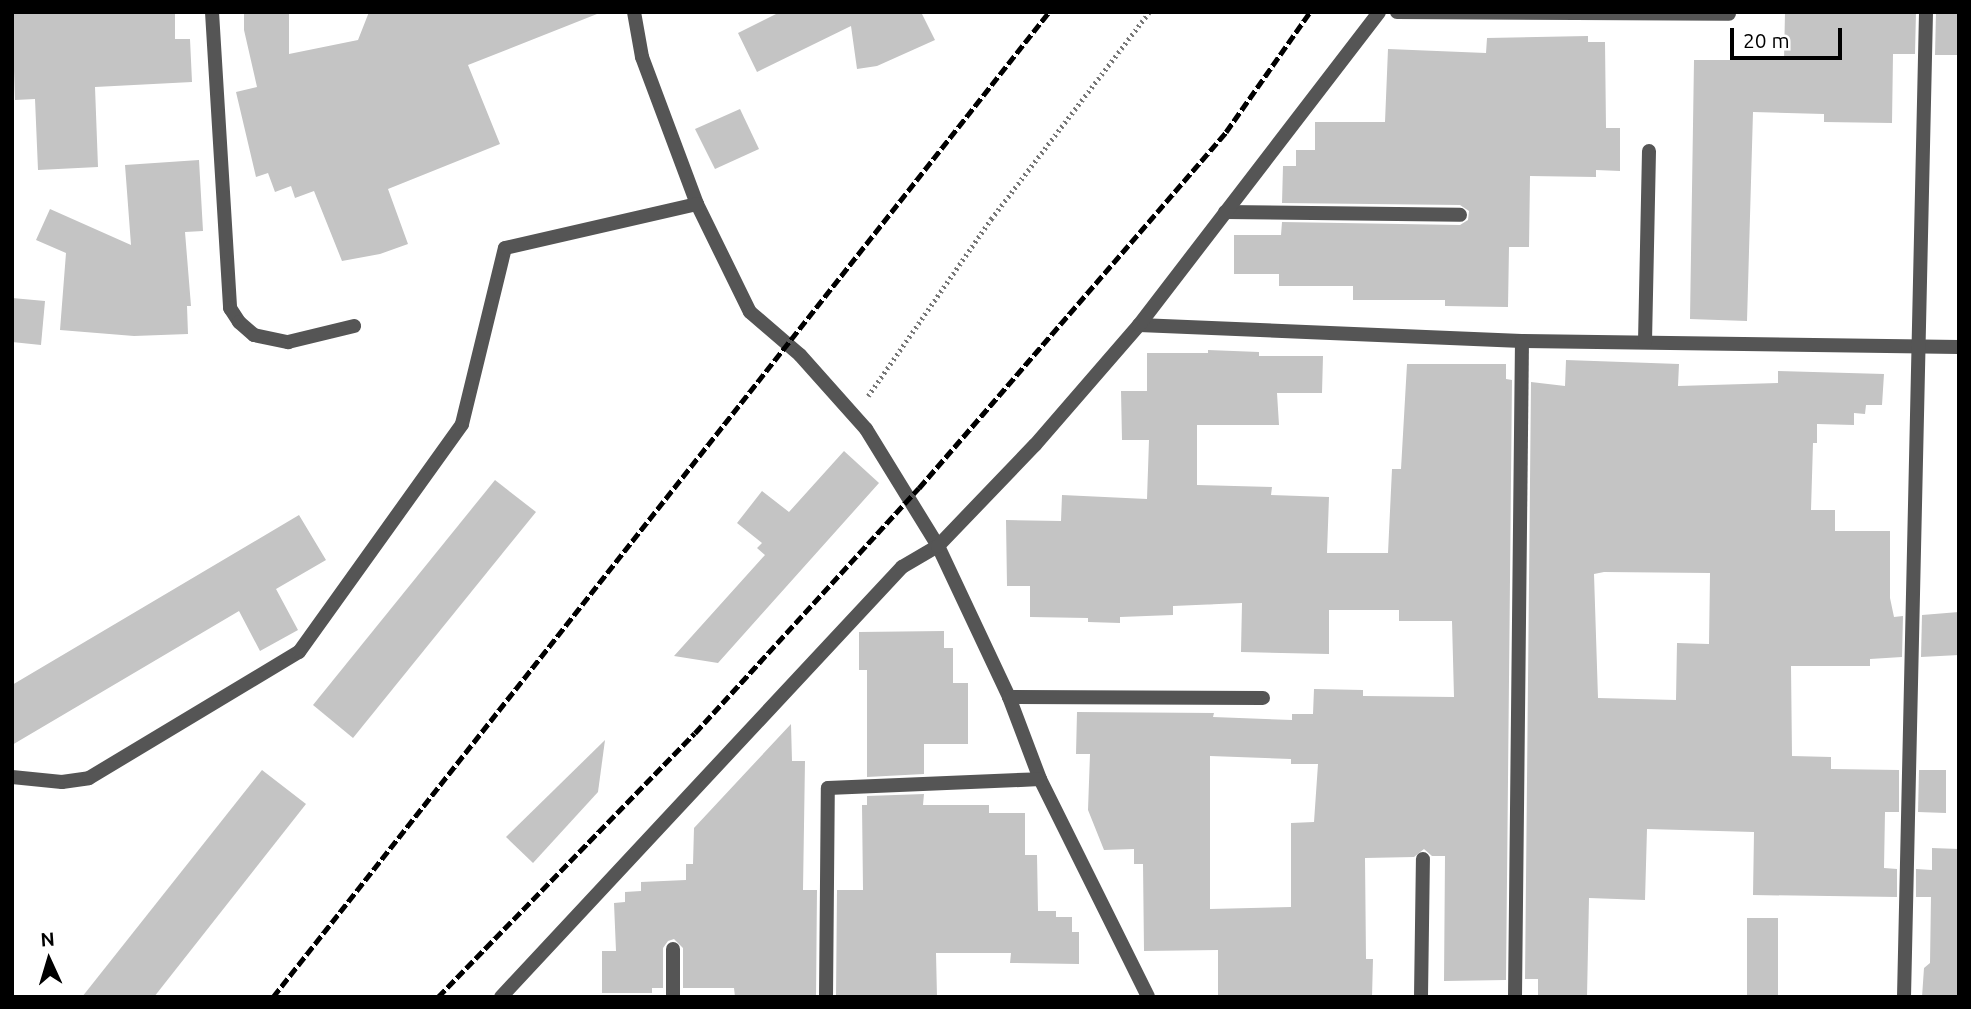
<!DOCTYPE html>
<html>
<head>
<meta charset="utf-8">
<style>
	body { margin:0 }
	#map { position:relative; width:1971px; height:1009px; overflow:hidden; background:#fff; font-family:Ubuntu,sans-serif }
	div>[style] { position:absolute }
	.building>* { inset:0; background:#c4c4c4 }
	.path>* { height:4.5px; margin-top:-2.25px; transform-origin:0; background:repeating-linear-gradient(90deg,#777 0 2px,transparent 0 5.5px) }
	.street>* { height:14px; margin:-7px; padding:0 7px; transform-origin:7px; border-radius:7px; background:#555 }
	.rail>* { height:5px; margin-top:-2.5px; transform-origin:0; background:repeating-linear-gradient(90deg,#000 0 10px,transparent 0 13.5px) }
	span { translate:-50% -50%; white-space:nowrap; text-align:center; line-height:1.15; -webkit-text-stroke:6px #fff; paint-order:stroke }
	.frame { position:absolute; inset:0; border:14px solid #000; pointer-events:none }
	.north { position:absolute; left:14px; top:925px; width:70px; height:70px; -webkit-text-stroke:5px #fff; paint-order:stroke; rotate:356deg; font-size:19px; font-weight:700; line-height:28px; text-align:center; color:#000 }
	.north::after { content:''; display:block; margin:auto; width:24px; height:32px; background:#000; clip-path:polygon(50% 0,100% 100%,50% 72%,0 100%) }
	.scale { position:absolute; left:1730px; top:28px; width:112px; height:32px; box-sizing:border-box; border:4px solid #000; border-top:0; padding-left:9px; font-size:21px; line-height:24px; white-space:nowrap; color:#000; -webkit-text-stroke:5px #fff; paint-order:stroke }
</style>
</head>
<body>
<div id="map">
	<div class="building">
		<i style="clip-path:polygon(12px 12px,175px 12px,175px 39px,190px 39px,192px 82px,95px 87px,98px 167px,38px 170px,35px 99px,15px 100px)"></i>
		<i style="clip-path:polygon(244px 12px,289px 12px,289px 54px,358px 40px,369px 12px,597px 14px,468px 65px,500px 144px,388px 189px,408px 244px,380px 254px,342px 261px,314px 191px,295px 198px,291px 186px,275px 192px,268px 173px,256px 177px,236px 92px,257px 87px,244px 30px)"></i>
		<i style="clip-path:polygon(780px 12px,921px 12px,935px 40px,877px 66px,857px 69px,851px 26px,757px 72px,738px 33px)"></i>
		<i style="clip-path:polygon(1785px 12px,1916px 12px,1915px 54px,1893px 54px,1892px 123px,1824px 122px,1824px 114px,1753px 112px,1747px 321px,1690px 319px,1694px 60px,1784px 60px)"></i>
		<i style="clip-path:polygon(1936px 12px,1959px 12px,1959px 55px,1935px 55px)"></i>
		<i style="clip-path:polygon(1588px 36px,1588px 42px,1605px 42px,1606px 128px,1620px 128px,1620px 171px,1596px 170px,1596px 177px,1530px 176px,1529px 247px,1509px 247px,1508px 307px,1445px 306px,1445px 300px,1353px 300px,1353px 286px,1279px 286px,1279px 274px,1234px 274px,1234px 235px,1281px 235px,1282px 222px,1460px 225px,1468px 220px,1469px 211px,1460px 205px,1282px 203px,1283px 166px,1296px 166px,1296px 150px,1315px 150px,1315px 122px,1385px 122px,1388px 49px,1486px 53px,1487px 38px)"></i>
		<i style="clip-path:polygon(740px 109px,759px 149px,715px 169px,695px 129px)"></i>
		<i style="clip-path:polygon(199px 160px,203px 231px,185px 232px,191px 306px,187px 306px,188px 334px,134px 336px,60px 330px,66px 253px,36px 240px,50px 209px,131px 245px,125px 165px)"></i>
		<i style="clip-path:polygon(12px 298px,45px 301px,41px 345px,12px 342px)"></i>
		<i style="clip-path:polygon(evenodd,1208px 350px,1259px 352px,1259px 356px,1323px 356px,1322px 393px,1277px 393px,1279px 425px,1197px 425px,1197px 485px,1272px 487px,1271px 495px,1329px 497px,1327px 553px,1388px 553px,1392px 469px,1401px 469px,1407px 364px,1506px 364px,1506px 379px,1512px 380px,1506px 980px,1444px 981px,1445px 856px,1432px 856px,1424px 849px,1414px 857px,1365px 858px,1366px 959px,1373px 959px,1372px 997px,1218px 997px,1218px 950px,1144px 951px,1143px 864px,1134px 864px,1134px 849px,1104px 850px,1088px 810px,1090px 754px,1076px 754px,1077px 712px,1214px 713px,1213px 717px,1292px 720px,1292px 714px,1313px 714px,1314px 689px,1363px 690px,1363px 696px,1454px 697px,1452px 621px,1399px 621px,1399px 610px,1329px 610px,1329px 654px,1241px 652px,1242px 603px,1173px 606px,1173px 615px,1120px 617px,1120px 623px,1088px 622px,1088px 618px,1030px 617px,1030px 586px,1007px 586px,1006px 520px,1061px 521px,1062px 495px,1147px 499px,1149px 440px,1122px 440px,1121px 391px,1147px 391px,1147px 353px,1208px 353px,1208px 350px,1210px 756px,1291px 759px,1291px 764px,1318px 764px,1314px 822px,1291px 823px,1291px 907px,1210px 909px,1210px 756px)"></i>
		<i style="clip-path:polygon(evenodd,1566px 360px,1679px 364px,1678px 386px,1778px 383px,1778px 371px,1884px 374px,1882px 405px,1866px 405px,1865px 414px,1854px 413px,1854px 425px,1817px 424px,1817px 443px,1813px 443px,1811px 510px,1835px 510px,1835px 531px,1890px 531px,1890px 598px,1894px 617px,1903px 616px,1902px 657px,1870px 659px,1870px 666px,1791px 666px,1792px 756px,1831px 757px,1831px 769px,1899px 770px,1899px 812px,1885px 812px,1884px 868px,1897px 869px,1897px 897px,1753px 895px,1754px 832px,1647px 829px,1645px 900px,1589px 898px,1587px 997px,1538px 997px,1538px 979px,1525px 979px,1531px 382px,1565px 386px,1566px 360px,1604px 572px,1710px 573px,1709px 644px,1677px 643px,1676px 700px,1598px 698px,1594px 574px,1604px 572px)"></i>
		<i style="clip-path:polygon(844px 451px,879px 483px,718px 663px,674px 656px,765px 555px,757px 548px,762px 543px,737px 523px,762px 491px,789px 512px)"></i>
		<i style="clip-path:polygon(495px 480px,536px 512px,353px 738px,313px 705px)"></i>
		<i style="clip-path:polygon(299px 515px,326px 560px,276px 589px,298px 630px,260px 651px,239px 611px,12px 745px,12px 685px)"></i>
		<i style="clip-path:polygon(1959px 612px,1959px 655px,1921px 657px,1922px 615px)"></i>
		<i style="clip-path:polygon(944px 631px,944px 648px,953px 648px,953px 683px,968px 683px,968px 744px,924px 744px,924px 774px,867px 777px,867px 670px,859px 670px,859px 632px)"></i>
		<i style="clip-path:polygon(791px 724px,792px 761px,805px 761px,803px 890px,817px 890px,816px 997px,735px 997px,734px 988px,683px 988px,683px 948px,674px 939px,668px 941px,663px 948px,663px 988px,652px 988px,652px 993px,602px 993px,602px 951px,616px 951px,614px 903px,625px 902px,625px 892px,641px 891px,641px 882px,686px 880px,686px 864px,693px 864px,694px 828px)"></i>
		<i style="clip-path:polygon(605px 740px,598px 792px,533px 863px,506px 837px)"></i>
		<i style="clip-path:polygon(262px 770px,306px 804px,154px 997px,82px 997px)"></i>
		<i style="clip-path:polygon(1919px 770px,1946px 770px,1946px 813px,1918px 812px)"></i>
		<i style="clip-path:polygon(924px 794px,923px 805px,989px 805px,989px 813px,1025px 813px,1025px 855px,1037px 855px,1038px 911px,1056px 911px,1056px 917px,1072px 917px,1072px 932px,1079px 932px,1079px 964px,1010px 963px,1011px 953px,936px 953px,937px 997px,836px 997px,837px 890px,863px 890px,862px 805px,867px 805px,867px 796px)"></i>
		<i style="clip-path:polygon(1932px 848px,1959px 849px,1959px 997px,1922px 997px,1924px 968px,1930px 963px,1931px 897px,1916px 897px,1916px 869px,1932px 870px)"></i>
		<i style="clip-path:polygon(1747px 918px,1778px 918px,1778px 997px,1747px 997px)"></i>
	</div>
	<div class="path">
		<i style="left:868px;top:396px;width:216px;rotate:-55.2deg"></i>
		<i style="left:991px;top:219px;width:260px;rotate:-52.6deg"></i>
	</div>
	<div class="street">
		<i style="left:212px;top:12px;width:297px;rotate:86.5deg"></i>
		<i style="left:230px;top:308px;width:17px;rotate:57deg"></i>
		<i style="left:239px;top:322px;width:20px;rotate:41deg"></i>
		<i style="left:254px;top:335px;width:35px;rotate:12deg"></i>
		<i style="left:288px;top:342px;width:68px;rotate:-13.6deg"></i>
		<i style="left:634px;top:12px;width:46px;rotate:79.9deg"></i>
		<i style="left:642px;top:57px;width:157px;rotate:69.5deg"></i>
		<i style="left:697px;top:204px;width:120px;rotate:63.9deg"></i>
		<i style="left:750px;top:312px;width:66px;rotate:40.7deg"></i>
		<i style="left:800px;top:355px;width:99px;rotate:48.3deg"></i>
		<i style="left:866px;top:429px;width:137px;rotate:58.4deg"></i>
		<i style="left:938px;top:546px;width:167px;rotate:64.8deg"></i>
		<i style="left:1009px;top:697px;width:88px;rotate:69.3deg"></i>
		<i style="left:1040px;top:779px;width:243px;rotate:63.6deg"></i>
		<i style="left:1397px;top:12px;width:332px;rotate:0.3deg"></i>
		<i style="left:1225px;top:212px;width:235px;rotate:0.7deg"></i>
		<i style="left:1139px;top:325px;width:383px;rotate:2.4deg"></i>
		<i style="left:1522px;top:341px;width:437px;rotate:0.8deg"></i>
		<i style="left:1645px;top:342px;width:191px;rotate:-88.8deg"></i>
		<i style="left:1009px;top:697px;width:254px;rotate:0.2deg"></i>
		<i style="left:12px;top:777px;width:50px;rotate:5.7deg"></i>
		<i style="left:62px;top:782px;width:27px;rotate:-8deg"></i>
		<i style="left:89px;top:778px;width:245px;rotate:-31deg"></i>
		<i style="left:299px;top:652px;width:280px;rotate:-54.4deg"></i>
		<i style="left:462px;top:424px;width:181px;rotate:-76.3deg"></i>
		<i style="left:505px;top:248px;width:197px;rotate:-12.9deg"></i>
		<i style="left:501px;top:997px;width:588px;rotate:-47deg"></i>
		<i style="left:902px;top:567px;width:42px;rotate:-30.3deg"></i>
		<i style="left:938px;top:546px;width:140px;rotate:-46.2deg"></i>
		<i style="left:1035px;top:445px;width:159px;rotate:-49.1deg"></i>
		<i style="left:1139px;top:325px;width:394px;rotate:-52.5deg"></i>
		<i style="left:673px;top:997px;width:48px;rotate:-90deg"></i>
		<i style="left:826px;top:997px;width:209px;rotate:-89.5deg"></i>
		<i style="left:828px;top:788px;width:212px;rotate:-2.4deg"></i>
		<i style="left:1421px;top:997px;width:138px;rotate:-89.2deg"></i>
		<i style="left:1515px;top:997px;width:656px;rotate:-89.39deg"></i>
		<i style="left:1904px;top:997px;width:985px;rotate:-88.72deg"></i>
	</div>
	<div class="rail">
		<i style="left:273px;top:997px;width:1254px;rotate:-51.77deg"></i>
		<i style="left:438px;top:997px;width:368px;rotate:-45.8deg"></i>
		<i style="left:695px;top:733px;width:332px;rotate:-47.6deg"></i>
		<i style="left:919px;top:488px;width:470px;rotate:-49.2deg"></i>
		<i style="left:1226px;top:132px;width:146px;rotate:-55deg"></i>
	</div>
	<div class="frame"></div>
	<div class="north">N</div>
	<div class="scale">20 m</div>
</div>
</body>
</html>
